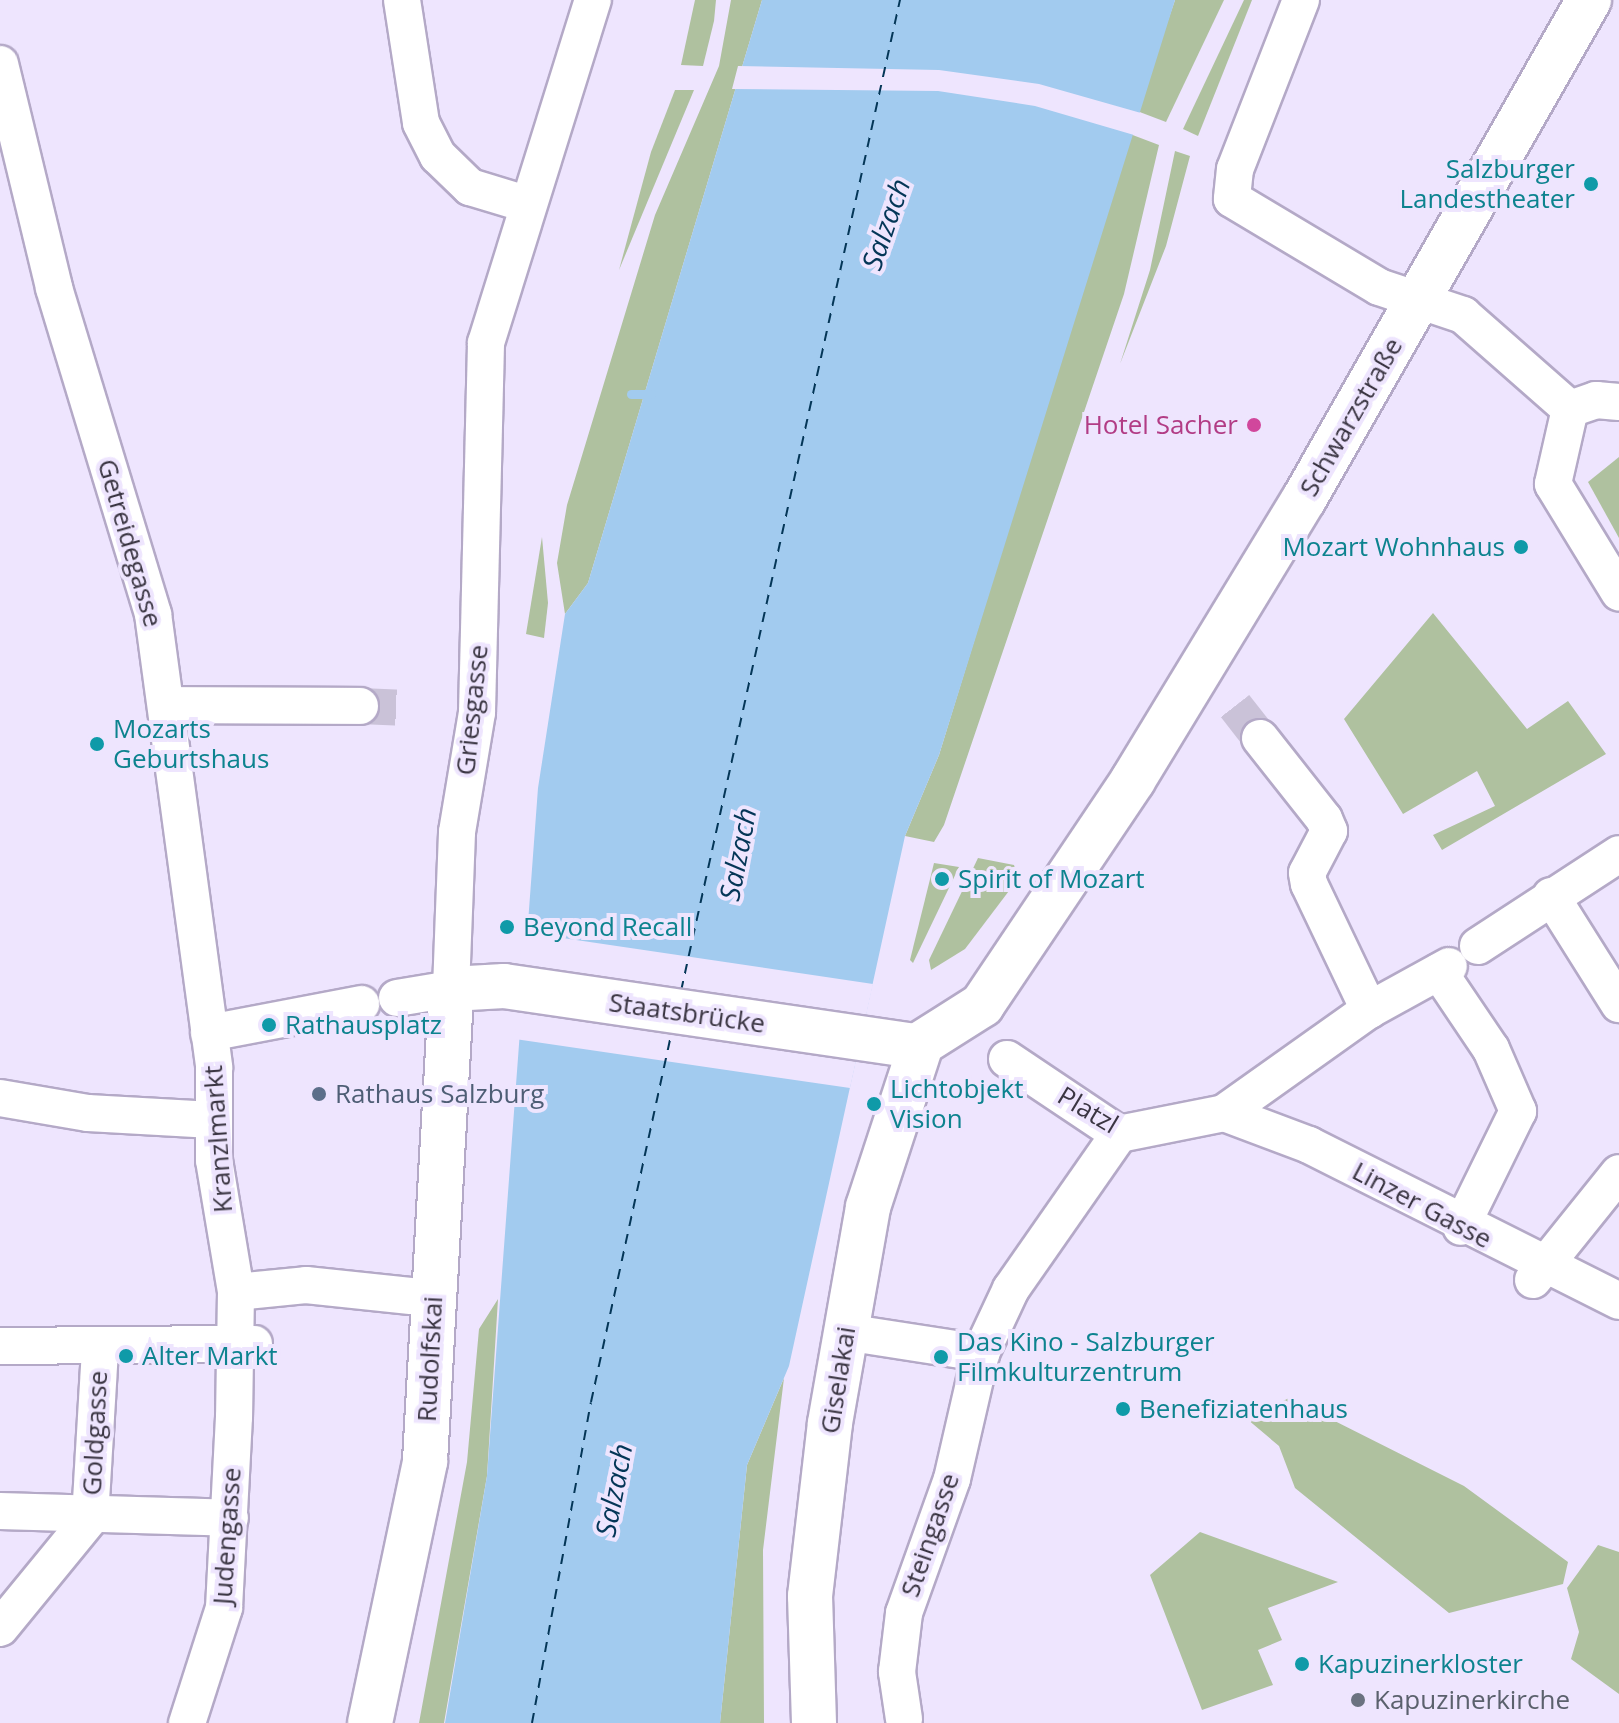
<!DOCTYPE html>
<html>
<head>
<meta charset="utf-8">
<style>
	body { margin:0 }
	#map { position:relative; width:1619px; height:1723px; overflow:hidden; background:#eee5fe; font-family:"Open Sans",sans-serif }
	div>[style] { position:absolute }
	.green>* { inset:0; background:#afc19f }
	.water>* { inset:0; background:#a2cbef }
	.pier>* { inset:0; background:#eee5fe }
	.stream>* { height:9px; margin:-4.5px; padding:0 4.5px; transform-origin:4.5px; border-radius:4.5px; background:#a2cbef }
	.ferry>* { height:2px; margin-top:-1px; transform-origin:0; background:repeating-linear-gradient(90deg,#043657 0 10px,transparent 0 18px) }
	.minor-tunnel>* { height:36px; margin-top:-18px; transform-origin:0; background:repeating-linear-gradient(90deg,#cac2d8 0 36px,transparent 0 54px) }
	.roads { filter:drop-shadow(2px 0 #b4a9c7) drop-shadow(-2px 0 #b4a9c7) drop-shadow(0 2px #b4a9c7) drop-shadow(0 -2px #b4a9c7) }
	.minor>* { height:36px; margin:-18px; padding:0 18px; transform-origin:18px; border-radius:18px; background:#fff }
	.major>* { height:44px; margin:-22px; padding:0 22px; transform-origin:22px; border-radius:22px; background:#fff }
	.dots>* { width:22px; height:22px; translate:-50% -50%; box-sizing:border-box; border:4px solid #eee5fe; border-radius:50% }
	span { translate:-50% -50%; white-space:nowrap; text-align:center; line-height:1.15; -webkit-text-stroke:8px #eee5fe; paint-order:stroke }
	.culture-label { font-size:26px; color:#0d838f }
	.right { translate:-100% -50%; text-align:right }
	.left { translate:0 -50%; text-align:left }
	.street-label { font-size:26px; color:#3a3542 }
	.hotel-label { font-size:26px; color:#b23c85 }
	.service-label { font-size:26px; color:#4e5e75 }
	.worship-label { font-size:26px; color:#5b616d }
	.water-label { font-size:28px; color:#043657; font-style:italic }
</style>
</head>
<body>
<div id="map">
	<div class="green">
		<i style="clip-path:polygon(695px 0,716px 0,714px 21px,703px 66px,681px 65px)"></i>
		<i style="clip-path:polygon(731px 0,762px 0,588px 583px,565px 614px,557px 563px,567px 505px,655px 215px,719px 66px)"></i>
		<i style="clip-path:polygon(1175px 0,1224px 0,1166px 122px,1137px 111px)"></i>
		<i style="clip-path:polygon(1244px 0,1252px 0,1198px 136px,1183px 129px)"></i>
		<i style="clip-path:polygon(675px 90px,694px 90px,619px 270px,651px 152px)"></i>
		<i style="clip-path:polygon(1130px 134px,1159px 145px,1124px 294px,944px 825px,934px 842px,905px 836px,939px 755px)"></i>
		<i style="clip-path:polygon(1175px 151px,1190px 156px,1166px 246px,1120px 364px,1150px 270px)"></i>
		<i style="clip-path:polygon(1619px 457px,1619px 538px,1588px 482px)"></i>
		<i style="clip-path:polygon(542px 537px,548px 603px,544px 638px,526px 634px)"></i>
		<i style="clip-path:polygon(1433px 613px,1527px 729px,1568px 701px,1606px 754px,1442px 850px,1433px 835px,1495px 806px,1477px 771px,1403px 814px,1344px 719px)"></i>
		<i style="clip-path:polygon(978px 858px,1014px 865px,1018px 879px,965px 949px,931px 970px,929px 960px)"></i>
		<i style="clip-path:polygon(934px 863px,959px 867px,913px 963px,910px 960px)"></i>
		<i style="clip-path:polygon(498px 1299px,487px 1476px,444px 1723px,419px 1723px,467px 1462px,479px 1329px)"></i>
		<i style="clip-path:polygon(784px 1378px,763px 1550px,764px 1723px,720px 1723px,747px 1465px)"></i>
		<i style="clip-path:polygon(1289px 1398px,1464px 1486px,1568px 1562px,1563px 1584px,1449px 1613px,1295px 1488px,1279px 1446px,1247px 1419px)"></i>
		<i style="clip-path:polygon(1200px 1532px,1338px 1582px,1268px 1608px,1282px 1640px,1258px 1650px,1273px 1685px,1202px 1710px,1150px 1575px)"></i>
		<i style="clip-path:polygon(1598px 1545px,1619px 1552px,1619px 1694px,1571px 1659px,1579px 1632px,1567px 1588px)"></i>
	</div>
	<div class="water">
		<i style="clip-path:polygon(762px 0,1175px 0,939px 755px,905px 836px,789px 1366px,747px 1465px,720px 1723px,445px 1723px,487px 1476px,538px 788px,565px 614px,588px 583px)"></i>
	</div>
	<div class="pier">
		<i style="clip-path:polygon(738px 66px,939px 70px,1039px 84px,1141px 113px,1134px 135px,1035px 106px,938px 91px,732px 89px)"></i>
		<i style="clip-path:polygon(522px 932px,873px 984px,850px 1088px,515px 1039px)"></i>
	</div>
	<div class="stream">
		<i style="left:631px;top:394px;width:20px"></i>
	</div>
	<div class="ferry">
		<i style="left:681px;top:991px;width:1015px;rotate:-77.54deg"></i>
		<i style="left:532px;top:1723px;width:326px;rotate:-79.6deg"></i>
		<i style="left:591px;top:1402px;width:379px;rotate:-77.7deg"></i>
	</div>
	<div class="minor-tunnel">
		<i style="left:360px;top:706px;width:47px;rotate:2.4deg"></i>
		<i style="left:1235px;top:706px;width:41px;rotate:52deg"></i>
	</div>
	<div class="roads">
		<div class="minor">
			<i style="left:402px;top:0;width:124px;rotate:81.2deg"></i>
			<i style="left:421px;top:123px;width:37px;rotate:63deg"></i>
			<i style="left:438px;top:156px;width:45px;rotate:44.1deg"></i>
			<i style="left:470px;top:187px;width:59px;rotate:16.9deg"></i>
			<i style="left:1301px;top:0;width:181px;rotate:111.3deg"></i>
			<i style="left:1235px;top:169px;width:30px;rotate:96deg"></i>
			<i style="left:1232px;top:199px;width:171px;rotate:30.9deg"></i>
			<i style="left:1379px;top:287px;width:89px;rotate:18.4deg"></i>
			<i style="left:1463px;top:315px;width:142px;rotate:41.3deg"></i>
			<i style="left:0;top:64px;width:230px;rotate:76.4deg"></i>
			<i style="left:54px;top:288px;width:341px;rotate:73.1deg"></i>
			<i style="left:153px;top:614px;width:458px;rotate:82.3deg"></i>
			<i style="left:214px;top:1068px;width:92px;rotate:90deg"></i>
			<i style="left:214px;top:1160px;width:134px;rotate:80.5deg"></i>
			<i style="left:236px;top:1292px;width:125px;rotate:90.9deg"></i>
			<i style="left:234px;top:1417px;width:191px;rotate:93deg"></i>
			<i style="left:224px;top:1608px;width:121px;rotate:107.8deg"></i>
			<i style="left:1570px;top:409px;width:77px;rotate:102.8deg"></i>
			<i style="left:1553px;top:484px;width:127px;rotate:58.6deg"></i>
			<i style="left:1570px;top:409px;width:28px;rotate:-19deg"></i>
			<i style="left:1596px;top:400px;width:23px;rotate:5deg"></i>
			<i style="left:168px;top:705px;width:192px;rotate:0.3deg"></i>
			<i style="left:1260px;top:738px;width:103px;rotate:51.7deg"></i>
			<i style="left:1324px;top:819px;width:13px;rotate:67deg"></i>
			<i style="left:1329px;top:831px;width:47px;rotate:117.6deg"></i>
			<i style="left:1307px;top:873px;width:11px;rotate:80deg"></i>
			<i style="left:1309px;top:884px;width:140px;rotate:64.5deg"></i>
			<i style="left:1551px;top:896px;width:128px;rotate:57.8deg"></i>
			<i style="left:1478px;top:946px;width:168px;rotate:-33.1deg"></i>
			<i style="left:1439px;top:972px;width:93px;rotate:56deg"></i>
			<i style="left:1491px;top:1049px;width:68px;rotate:66.5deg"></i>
			<i style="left:1518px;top:1111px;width:129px;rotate:116.2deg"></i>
			<i style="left:397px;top:998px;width:55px;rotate:-9.5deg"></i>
			<i style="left:451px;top:989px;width:157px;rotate:-87.8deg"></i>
			<i style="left:457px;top:832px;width:122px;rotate:-80.5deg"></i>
			<i style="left:477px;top:712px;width:369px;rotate:-88.6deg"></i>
			<i style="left:486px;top:343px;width:359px;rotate:-72.7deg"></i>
			<i style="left:209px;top:1033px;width:155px;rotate:-10.8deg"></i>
			<i style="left:1007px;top:1059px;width:135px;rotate:33.8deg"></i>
			<i style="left:1119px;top:1134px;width:107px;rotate:-11.3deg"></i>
			<i style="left:1224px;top:1113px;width:178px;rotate:-35.4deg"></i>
			<i style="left:1369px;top:1010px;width:91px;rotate:-28.8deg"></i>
			<i style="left:0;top:1098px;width:89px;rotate:9.7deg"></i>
			<i style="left:88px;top:1113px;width:125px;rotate:3.2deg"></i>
			<i style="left:1224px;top:1113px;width:91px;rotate:20.6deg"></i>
			<i style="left:1309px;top:1145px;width:347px;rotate:26.7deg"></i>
			<i style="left:1533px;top:1280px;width:137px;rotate:-51.2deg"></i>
			<i style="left:236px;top:1292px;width:70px;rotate:-5.7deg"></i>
			<i style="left:306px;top:1285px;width:105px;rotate:6deg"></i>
			<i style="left:845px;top:1332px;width:138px;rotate:8.8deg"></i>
			<i style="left:0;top:1346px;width:254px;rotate:-0.5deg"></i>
			<i style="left:0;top:1511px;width:230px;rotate:1.7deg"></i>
			<i style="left:0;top:1628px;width:142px;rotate:-50.7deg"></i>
			<i style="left:90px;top:1518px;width:169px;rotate:-86.6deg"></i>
			<i style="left:904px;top:1719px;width:48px;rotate:-98.5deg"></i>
			<i style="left:897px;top:1672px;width:59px;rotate:-83.2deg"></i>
			<i style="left:904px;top:1613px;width:142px;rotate:-70.3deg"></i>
			<i style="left:952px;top:1479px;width:129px;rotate:-77deg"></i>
			<i style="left:981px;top:1353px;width:71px;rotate:-64.9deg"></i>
			<i style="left:1011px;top:1289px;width:189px;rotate:-55.1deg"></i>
		</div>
		<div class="major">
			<i style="left:370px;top:1723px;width:268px;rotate:-78.1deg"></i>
			<i style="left:425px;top:1461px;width:473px;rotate:-86.8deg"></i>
			<i style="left:451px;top:989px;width:53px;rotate:-3.2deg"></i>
			<i style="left:504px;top:986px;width:417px;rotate:8.3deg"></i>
			<i style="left:917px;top:1046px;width:77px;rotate:-32.2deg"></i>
			<i style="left:982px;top:1005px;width:271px;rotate:-56.1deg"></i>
			<i style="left:1133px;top:780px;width:329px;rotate:-58.7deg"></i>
			<i style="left:1304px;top:499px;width:575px;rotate:-60.27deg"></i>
			<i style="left:814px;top:1723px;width:127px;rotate:-91.8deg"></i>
			<i style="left:810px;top:1596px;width:174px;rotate:-83.4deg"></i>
			<i style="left:830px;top:1423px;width:219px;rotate:-80deg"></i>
			<i style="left:868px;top:1207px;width:170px;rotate:-71.9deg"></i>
		</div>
	</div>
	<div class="dots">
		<i style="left:1591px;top:184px;background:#0f9aa8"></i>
		<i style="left:1254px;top:425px;background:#d1479c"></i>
		<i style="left:1521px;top:547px;background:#0f9aa8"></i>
		<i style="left:97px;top:744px;background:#0f9aa8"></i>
		<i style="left:942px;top:879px;background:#0f9aa8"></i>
		<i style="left:507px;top:927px;background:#0f9aa8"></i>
		<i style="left:269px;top:1025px;background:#0f9aa8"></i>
		<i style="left:319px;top:1094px;background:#5c6f8a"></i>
		<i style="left:874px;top:1104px;background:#0f9aa8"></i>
		<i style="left:126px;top:1356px;background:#0f9aa8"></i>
		<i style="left:941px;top:1357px;background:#0f9aa8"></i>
		<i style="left:1123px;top:1409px;background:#0f9aa8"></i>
		<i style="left:1302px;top:1664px;background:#0f9aa8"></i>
		<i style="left:1358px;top:1700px;background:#6b7280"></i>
	</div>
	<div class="culture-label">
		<span class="right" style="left:1575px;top:184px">Salzburger<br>Landestheater</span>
		<span class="right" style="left:1505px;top:547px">Mozart Wohnhaus</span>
		<span class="left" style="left:113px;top:744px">Mozarts<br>Geburtshaus</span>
		<span class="left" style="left:958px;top:879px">Spirit of Mozart</span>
		<span class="left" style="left:523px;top:927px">Beyond Recall</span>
		<span class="left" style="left:285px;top:1025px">Rathausplatz</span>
		<span class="left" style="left:890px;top:1104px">Lichtobjekt<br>Vision</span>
		<span class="left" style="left:957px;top:1357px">Das Kino - Salzburger<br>Filmkulturzentrum</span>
		<span class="left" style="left:142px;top:1356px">Alter Markt</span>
		<span class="left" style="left:1139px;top:1409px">Benefiziatenhaus</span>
		<span class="left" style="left:1318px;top:1664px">Kapuzinerkloster</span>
	</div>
	<div class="street-label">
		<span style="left:1351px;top:417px;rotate:-60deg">Schwarzstraße</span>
		<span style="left:130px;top:543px;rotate:74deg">Getreidegasse</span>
		<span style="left:472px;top:710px;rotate:-84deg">Griesgasse</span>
		<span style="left:687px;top:1013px;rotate:8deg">Staatsbrücke</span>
		<span style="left:1088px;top:1110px;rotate:31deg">Platzl</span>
		<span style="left:218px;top:1139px;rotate:-94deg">Kranzlmarkt</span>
		<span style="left:1422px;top:1205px;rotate:28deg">Linzer Gasse</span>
		<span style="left:430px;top:1359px;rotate:-87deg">Rudolfskai</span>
		<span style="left:838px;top:1380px;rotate:-81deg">Giselakai</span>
		<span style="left:95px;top:1433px;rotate:-87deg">Goldgasse</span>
		<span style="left:930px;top:1535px;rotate:-71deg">Steingasse</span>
		<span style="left:227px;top:1536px;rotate:-86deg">Judengasse</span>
	</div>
	<div class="hotel-label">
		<span class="right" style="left:1238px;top:425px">Hotel Sacher</span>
	</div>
	<div class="service-label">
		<span class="left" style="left:335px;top:1094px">Rathaus Salzburg</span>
	</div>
	<div class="worship-label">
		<span class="left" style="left:1374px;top:1700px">Kapuzinerkirche</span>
	</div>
	<div class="water-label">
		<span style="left:885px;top:224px;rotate:-71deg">Salzach</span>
		<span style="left:737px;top:854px;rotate:-79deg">Salzach</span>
		<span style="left:613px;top:1490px;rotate:-79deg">Salzach</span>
	</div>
</div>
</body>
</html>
